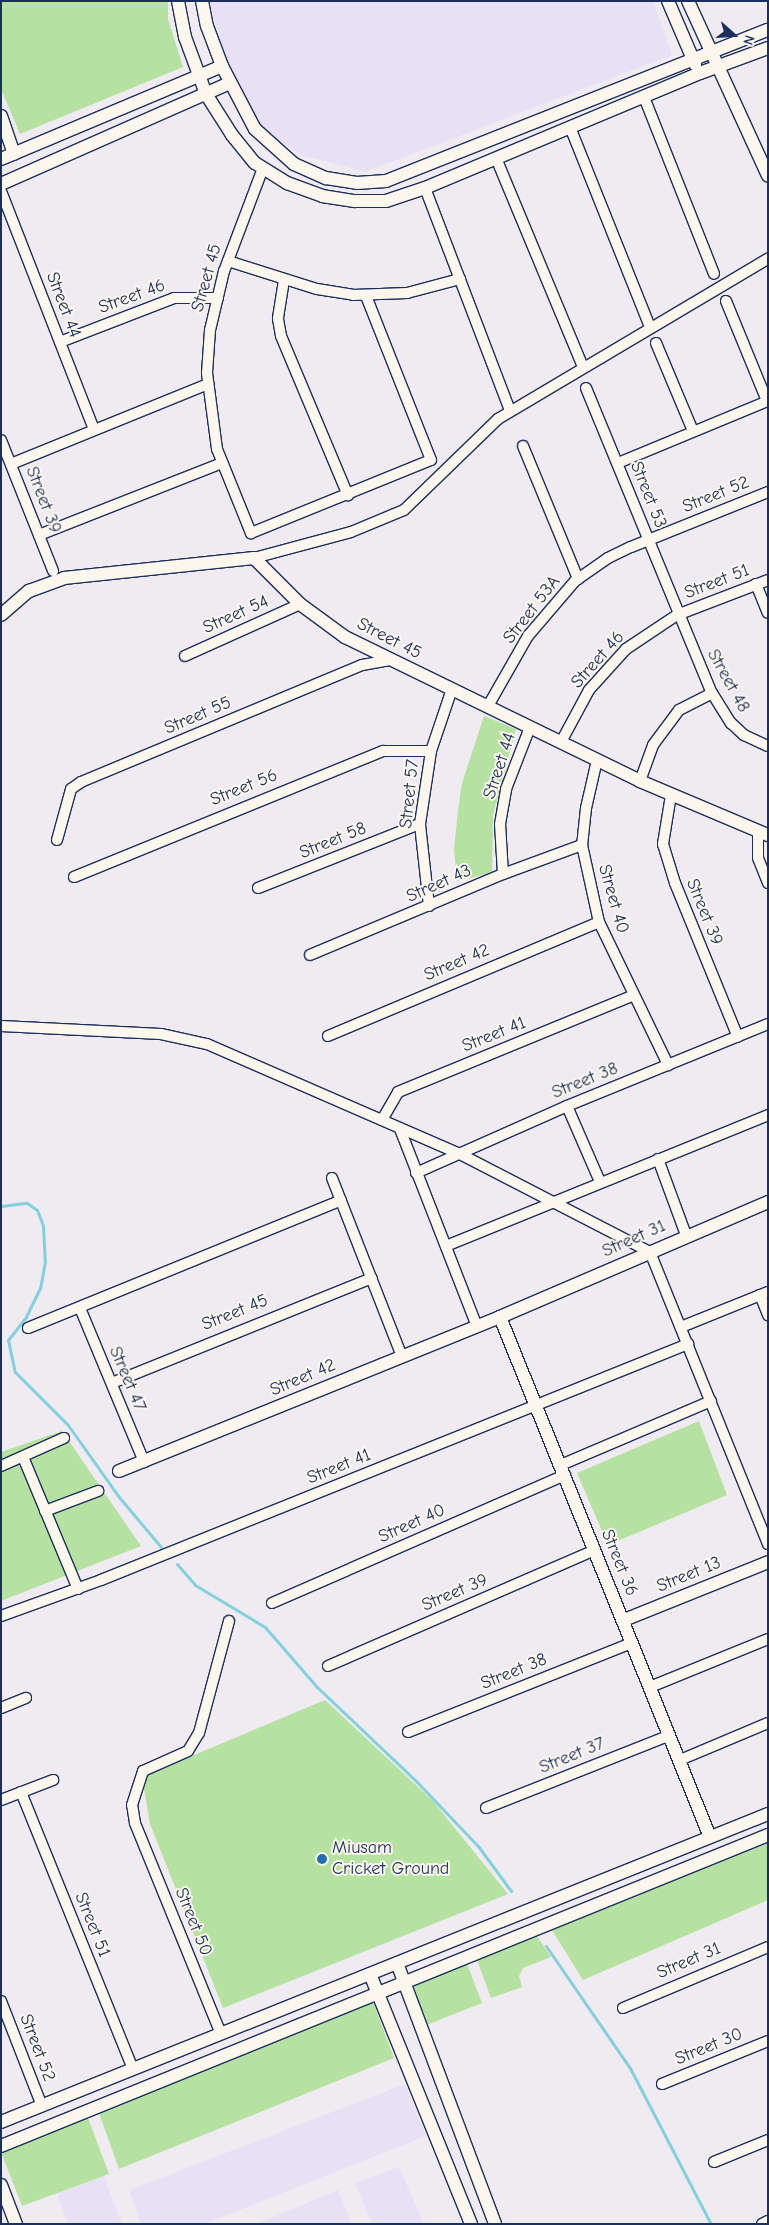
<!DOCTYPE html>
<html>
<head>
<meta charset="utf-8">
<style>
	body { margin:0 }
	#map { position:relative; width:769px; height:2225px; overflow:hidden; background:#f0eaf1; font-family:"Comic Neue",sans-serif }
	div>[style] { position:absolute }
	.built>* { inset:0; background:#e8e1f5 }
	.green>* { inset:0; background:#b5e2a0 }
	.stream>* { height:3px; margin:-1.5px; padding:0 1.5px; transform-origin:1.5px; border-radius:1.5px; background:#82d1de }
	.roads { filter:drop-shadow(1px 0 #1b2f5e) drop-shadow(-1px 0 #1b2f5e) drop-shadow(0 1px #1b2f5e) drop-shadow(0 -1px #1b2f5e) }
	.minor>* { height:10px; margin:-5px; padding:0 5px; transform-origin:5px; border-radius:5px; background:#fbf7ec }
	.tertiary>* { height:12px; margin:-6px; padding:0 6px; transform-origin:6px; border-radius:6px; background:#fbf7ec }
	.dots>* { width:14px; height:14px; translate:-50% -50%; box-sizing:border-box; border:2px solid #fbf7ec; border-radius:50% }
	span { translate:-50% -50%; white-space:nowrap; text-align:center; line-height:1.15; -webkit-text-stroke:4px #fbf7ec; paint-order:stroke }
	.street-label { font-size:18px; color:#1b2f5e }
	.poi-label { font-size:18px; color:#1b2f5e }
	.left { translate:0 -50%; text-align:left }
	.frame { position:absolute; inset:0; border:2px solid #1b2f5e; pointer-events:none }
	.north { position:absolute; left:709px; top:10px; width:50px; height:50px; -webkit-text-stroke:4px #fbf7ec; paint-order:stroke; rotate:109deg; font-size:14px; font-weight:700; line-height:20px; text-align:center; color:#1b2f5e }
	.north::after { content:''; display:block; margin:auto; width:18px; height:22px; background:#1b2f5e; clip-path:polygon(50% 0,100% 100%,50% 72%,0 100%) }
</style>
</head>
<body>
<div id="map">
	<div class="built">
		<i style="clip-path:polygon(209px 1px,653px 1px,672px 55px,365px 172px,301px 155px,260px 128px,232px 81px)"></i>
		<i style="clip-path:polygon(405px 2084px,426px 2136px,204px 2224px,141px 2224px,129px 2190px)"></i>
		<i style="clip-path:polygon(399px 2167px,424px 2224px,372px 2224px,355px 2183px)"></i>
		<i style="clip-path:polygon(104px 2176px,122px 2224px,68px 2224px,57px 2193px)"></i>
		<i style="clip-path:polygon(338px 2190px,352px 2224px,256px 2224px)"></i>
	</div>
	<div class="green">
		<i style="clip-path:polygon(1px 1px,168px 1px,168px 19px,183px 67px,20px 134px,1px 89px)"></i>
		<i style="clip-path:polygon(484px 716px,516px 729px,493px 815px,492px 873px,457px 881px,454px 849px,458px 810px,462px 783px)"></i>
		<i style="clip-path:polygon(699px 1421px,727px 1495px,608px 1545px,577px 1473px)"></i>
		<i style="clip-path:polygon(62px 1431px,141px 1546px,1px 1601px,1px 1452px)"></i>
		<i style="clip-path:polygon(325px 1700px,433px 1801px,508px 1894px,223px 2008px,150px 1824px,142px 1777px)"></i>
		<i style="clip-path:polygon(768px 1843px,768px 1900px,583px 1980px,552px 1930px)"></i>
		<i style="clip-path:polygon(537px 1936px,551px 1957px,523px 1968px,519px 1976px,522px 1987px,491px 1998px,477px 1960px)"></i>
		<i style="clip-path:polygon(467px 1964px,482px 2003px,424px 2026px,409px 1987px)"></i>
		<i style="clip-path:polygon(373px 2002px,394px 2058px,119px 2169px,99px 2113px)"></i>
		<i style="clip-path:polygon(88px 2118px,109px 2174px,22px 2206px,1px 2152px)"></i>
	</div>
	<div class="stream">
		<i style="left:1px;top:1206px;width:26px;rotate:-7deg"></i>
		<i style="left:27px;top:1203px;width:12px;rotate:35deg"></i>
		<i style="left:37px;top:1210px;width:17px;rotate:69deg"></i>
		<i style="left:43px;top:1226px;width:35px;rotate:87deg"></i>
		<i style="left:45px;top:1261px;width:27px;rotate:100deg"></i>
		<i style="left:40px;top:1288px;width:32px;rotate:116deg"></i>
		<i style="left:26px;top:1317px;width:29px;rotate:128deg"></i>
		<i style="left:8px;top:1340px;width:33px;rotate:78deg"></i>
		<i style="left:15px;top:1372px;width:75px;rotate:45deg"></i>
		<i style="left:68px;top:1425px;width:88px;rotate:54.7deg"></i>
		<i style="left:119px;top:1497px;width:65px;rotate:50deg"></i>
		<i style="left:177px;top:1564px;width:28px;rotate:49deg"></i>
		<i style="left:195px;top:1585px;width:82px;rotate:31deg"></i>
		<i style="left:265px;top:1627px;width:79px;rotate:49.1deg"></i>
		<i style="left:317px;top:1687px;width:138px;rotate:43.5deg"></i>
		<i style="left:417px;top:1782px;width:88px;rotate:46.4deg"></i>
		<i style="left:478px;top:1846px;width:56px;rotate:53.7deg"></i>
		<i style="left:546px;top:1946px;width:148px;rotate:55.5deg"></i>
		<i style="left:630px;top:2068px;width:176px;rotate:62.6deg"></i>
	</div>
	<div class="roads">
		<div class="minor">
			<i style="left:644px;top:97px;width:190px;rotate:68.4deg"></i>
			<i style="left:570px;top:127px;width:215px;rotate:68.2deg"></i>
			<i style="left:496px;top:158px;width:226px;rotate:67.4deg"></i>
			<i style="left:263px;top:168px;width:110px;rotate:110.7deg"></i>
			<i style="left:224px;top:271px;width:61px;rotate:103.3deg"></i>
			<i style="left:210px;top:330px;width:43px;rotate:94deg"></i>
			<i style="left:207px;top:373px;width:77px;rotate:82.5deg"></i>
			<i style="left:217px;top:449px;width:91px;rotate:68deg"></i>
			<i style="left:251px;top:533px;width:194px;rotate:-22.1deg"></i>
			<i style="left:431px;top:460px;width:176px;rotate:-111.6deg"></i>
			<i style="left:425px;top:188px;width:239px;rotate:69.1deg"></i>
			<i style="left:1px;top:191px;width:256px;rotate:68.7deg"></i>
			<i style="left:228px;top:261px;width:93px;rotate:17.5deg"></i>
			<i style="left:317px;top:289px;width:36px;rotate:9deg"></i>
			<i style="left:353px;top:295px;width:54px;rotate:-2.1deg"></i>
			<i style="left:407px;top:293px;width:55px;rotate:-14.8deg"></i>
			<i style="left:284px;top:280px;width:39px;rotate:99deg"></i>
			<i style="left:278px;top:319px;width:17px;rotate:80deg"></i>
			<i style="left:281px;top:336px;width:173px;rotate:67.2deg"></i>
			<i style="left:726px;top:301px;width:108px;rotate:67.7deg"></i>
			<i style="left:60px;top:342px;width:122px;rotate:-21.1deg"></i>
			<i style="left:174px;top:298px;width:44px"></i>
			<i style="left:656px;top:343px;width:95px;rotate:67.2deg"></i>
			<i style="left:586px;top:388px;width:330px;rotate:67.6deg"></i>
			<i style="left:712px;top:693px;width:36px;rotate:58deg"></i>
			<i style="left:731px;top:723px;width:18px;rotate:43deg"></i>
			<i style="left:744px;top:735px;width:26px;rotate:25deg"></i>
			<i style="left:1px;top:440px;width:141px;rotate:68.3deg"></i>
			<i style="left:523px;top:446px;width:144px;rotate:67.5deg"></i>
			<i style="left:618px;top:463px;width:162px;rotate:-22.5deg"></i>
			<i style="left:11px;top:464px;width:213px;rotate:-22.1deg"></i>
			<i style="left:39px;top:535px;width:197px;rotate:-21.5deg"></i>
			<i style="left:254px;top:558px;width:100px;rotate:-15deg"></i>
			<i style="left:351px;top:532px;width:57px;rotate:-22.5deg"></i>
			<i style="left:404px;top:510px;width:131px;rotate:-44.1deg"></i>
			<i style="left:498px;top:419px;width:314px;rotate:-30.7deg"></i>
			<i style="left:756px;top:584px;width:31px;rotate:68deg"></i>
			<i style="left:185px;top:656px;width:126px;rotate:-24.3deg"></i>
			<i style="left:488px;top:706px;width:81px;rotate:-60.3deg"></i>
			<i style="left:528px;top:636px;width:72px;rotate:-49.5deg"></i>
			<i style="left:575px;top:581px;width:40px;rotate:-34.9deg"></i>
			<i style="left:608px;top:558px;width:25px;rotate:-26deg"></i>
			<i style="left:631px;top:547px;width:148px;rotate:-21.9deg"></i>
			<i style="left:561px;top:742px;width:59px;rotate:-61.7deg"></i>
			<i style="left:589px;top:690px;width:55px;rotate:-47.9deg"></i>
			<i style="left:626px;top:649px;width:61px;rotate:-33.7deg"></i>
			<i style="left:677px;top:615px;width:97px;rotate:-21deg"></i>
			<i style="left:597px;top:760px;width:49px;rotate:102.9deg"></i>
			<i style="left:586px;top:808px;width:37px;rotate:96deg"></i>
			<i style="left:582px;top:845px;width:79px;rotate:77.6deg"></i>
			<i style="left:599px;top:922px;width:159px;rotate:64.2deg"></i>
			<i style="left:640px;top:781px;width:38px;rotate:-70deg"></i>
			<i style="left:653px;top:745px;width:44px;rotate:-53.4deg"></i>
			<i style="left:679px;top:710px;width:37px;rotate:-27deg"></i>
			<i style="left:671px;top:795px;width:50px;rotate:99.3deg"></i>
			<i style="left:663px;top:844px;width:41px;rotate:72.9deg"></i>
			<i style="left:675px;top:883px;width:166px;rotate:67.8deg"></i>
			<i style="left:758px;top:833px;width:25px;rotate:90deg"></i>
			<i style="left:758px;top:858px;width:27px;rotate:68deg"></i>
			<i style="left:57px;top:840px;width:53px;rotate:-74.6deg"></i>
			<i style="left:71px;top:789px;width:12px;rotate:-35deg"></i>
			<i style="left:81px;top:782px;width:304px;rotate:-22.6deg"></i>
			<i style="left:362px;top:665px;width:27px;rotate:-10deg"></i>
			<i style="left:503px;top:874px;width:50px;rotate:-93.4deg"></i>
			<i style="left:500px;top:824px;width:36px;rotate:-80deg"></i>
			<i style="left:506px;top:789px;width:66px;rotate:-68.8deg"></i>
			<i style="left:74px;top:877px;width:334px;rotate:-22.2deg"></i>
			<i style="left:383px;top:751px;width:48px"></i>
			<i style="left:258px;top:888px;width:174px;rotate:-21.6deg"></i>
			<i style="left:429px;top:906px;width:82px;rotate:-96.3deg"></i>
			<i style="left:420px;top:824px;width:74px;rotate:-81.4deg"></i>
			<i style="left:431px;top:751px;width:65px;rotate:-71.3deg"></i>
			<i style="left:310px;top:955px;width:209px;rotate:-22.8deg"></i>
			<i style="left:503px;top:874px;width:84px;rotate:-20.2deg"></i>
			<i style="left:1px;top:1026px;width:160px;rotate:2.9deg"></i>
			<i style="left:161px;top:1034px;width:47px;rotate:12.3deg"></i>
			<i style="left:207px;top:1044px;width:276px;rotate:23.5deg"></i>
			<i style="left:460px;top:1154px;width:214px;rotate:27.3deg"></i>
			<i style="left:650px;top:1252px;width:315px;rotate:68deg"></i>
			<i style="left:328px;top:1036px;width:294px;rotate:-22.8deg"></i>
			<i style="left:567px;top:1106px;width:83px;rotate:66.5deg"></i>
			<i style="left:382px;top:1120px;width:32px;rotate:-60deg"></i>
			<i style="left:398px;top:1092px;width:253px;rotate:-22.3deg"></i>
			<i style="left:400px;top:1129px;width:212px;rotate:68.7deg"></i>
			<i style="left:658px;top:1159px;width:81px;rotate:69.8deg"></i>
			<i style="left:416px;top:1173px;width:165px;rotate:-23.9deg"></i>
			<i style="left:567px;top:1106px;width:217px;rotate:-22.2deg"></i>
			<i style="left:332px;top:1178px;width:192px;rotate:68.6deg"></i>
			<i style="left:446px;top:1246px;width:348px;rotate:-22.1deg"></i>
			<i style="left:760px;top:1295px;width:22px;rotate:68deg"></i>
			<i style="left:80px;top:1308px;width:167px;rotate:67.4deg"></i>
			<i style="left:681px;top:1327px;width:94px;rotate:-21.9deg"></i>
			<i style="left:28px;top:1328px;width:338px;rotate:-22.2deg"></i>
			<i style="left:112px;top:1383px;width:280px;rotate:-22deg"></i>
			<i style="left:23px;top:1457px;width:143px;rotate:67.4deg"></i>
			<i style="left:561px;top:1465px;width:163px;rotate:-23.1deg"></i>
			<i style="left:1px;top:1466px;width:69px;rotate:-24deg"></i>
			<i style="left:45px;top:1511px;width:57px;rotate:-20.7deg"></i>
			<i style="left:272px;top:1603px;width:320px;rotate:-23.6deg"></i>
			<i style="left:1px;top:1616px;width:106px;rotate:-19.8deg"></i>
			<i style="left:101px;top:1580px;width:633px;rotate:-21.9deg"></i>
			<i style="left:328px;top:1666px;width:291px;rotate:-23.5deg"></i>
			<i style="left:650px;top:1687px;width:127px;rotate:-22.1deg"></i>
			<i style="left:1px;top:1708px;width:27px;rotate:-22deg"></i>
			<i style="left:408px;top:1732px;width:241px;rotate:-21.7deg"></i>
			<i style="left:680px;top:1760px;width:95px;rotate:-22.8deg"></i>
			<i style="left:21px;top:1792px;width:299px;rotate:68deg"></i>
			<i style="left:1px;top:1800px;width:56px;rotate:-21deg"></i>
			<i style="left:486px;top:1808px;width:198px;rotate:-21.6deg"></i>
			<i style="left:1px;top:2001px;width:113px;rotate:68.7deg"></i>
			<i style="left:623px;top:2008px;width:157px;rotate:-22.8deg"></i>
			<i style="left:221px;top:2034px;width:228px;rotate:-112.2deg"></i>
			<i style="left:135px;top:1823px;width:18px;rotate:-99deg"></i>
			<i style="left:132px;top:1805px;width:36px;rotate:-72deg"></i>
			<i style="left:143px;top:1771px;width:49px;rotate:-24deg"></i>
			<i style="left:188px;top:1751px;width:21px;rotate:-59deg"></i>
			<i style="left:199px;top:1733px;width:116px;rotate:-75deg"></i>
			<i style="left:662px;top:2084px;width:114px;rotate:-22.1deg"></i>
			<i style="left:714px;top:2162px;width:58px;rotate:-22.2deg"></i>
			<i style="left:762px;top:2224px;width:7px;rotate:-27deg"></i>
		</div>
		<div class="tertiary">
			<i style="left:178px;top:1px;width:37px;rotate:79deg"></i>
			<i style="left:185px;top:37px;width:61px;rotate:69.8deg"></i>
			<i style="left:206px;top:94px;width:49px;rotate:57.6deg"></i>
			<i style="left:232px;top:135px;width:36px;rotate:51deg"></i>
			<i style="left:255px;top:163px;width:38px;rotate:32deg"></i>
			<i style="left:287px;top:183px;width:37px;rotate:20deg"></i>
			<i style="left:322px;top:196px;width:33px;rotate:9deg"></i>
			<i style="left:355px;top:201px;width:31px"></i>
			<i style="left:386px;top:201px;width:41px;rotate:-18.4deg"></i>
			<i style="left:425px;top:188px;width:298px;rotate:-22.7deg"></i>
			<i style="left:700px;top:73px;width:72px;rotate:-20.2deg"></i>
			<i style="left:202px;top:1px;width:25px;rotate:79deg"></i>
			<i style="left:207px;top:26px;width:43px;rotate:69.4deg"></i>
			<i style="left:222px;top:66px;width:71px;rotate:62.4deg"></i>
			<i style="left:255px;top:129px;width:52px;rotate:41.9deg"></i>
			<i style="left:294px;top:164px;width:35px;rotate:24deg"></i>
			<i style="left:326px;top:178px;width:31px;rotate:9deg"></i>
			<i style="left:357px;top:183px;width:29px;rotate:-4deg"></i>
			<i style="left:386px;top:181px;width:411px;rotate:-21.6deg"></i>
			<i style="left:668px;top:1px;width:69px;rotate:66.8deg"></i>
			<i style="left:688px;top:1px;width:192px;rotate:65.4deg"></i>
			<i style="left:1px;top:116px;width:40px;rotate:71.1deg"></i>
			<i style="left:1px;top:159px;width:240px;rotate:-22.8deg"></i>
			<i style="left:1px;top:184px;width:250px;rotate:-23.8deg"></i>
			<i style="left:1px;top:615px;width:37px;rotate:-41deg"></i>
			<i style="left:29px;top:591px;width:37px;rotate:-20deg"></i>
			<i style="left:64px;top:578px;width:191px;rotate:-6deg"></i>
			<i style="left:254px;top:558px;width:65px;rotate:45deg"></i>
			<i style="left:300px;top:604px;width:56px;rotate:36.3deg"></i>
			<i style="left:345px;top:637px;width:328px;rotate:26deg"></i>
			<i style="left:640px;top:781px;width:139px;rotate:22.9deg"></i>
			<i style="left:119px;top:1471px;width:411px;rotate:-22deg"></i>
			<i style="left:624px;top:1620px;width:155px;rotate:-21.9deg"></i>
			<i style="left:710px;top:1837px;width:561px;rotate:-111.99deg"></i>
			<i style="left:500px;top:1317px;width:292px;rotate:-23.2deg"></i>
			<i style="left:397px;top:1963px;width:279px;rotate:69.4deg"></i>
			<i style="left:370px;top:1974px;width:270px;rotate:68deg"></i>
			<i style="left:1px;top:2122px;width:827px;rotate:-21.88deg"></i>
			<i style="left:1px;top:2146px;width:828px;rotate:-22.07deg"></i>
			<i style="left:1px;top:2185px;width:42px;rotate:69deg"></i>
		</div>
	</div>
	<div class="dots">
		<i style="left:322px;top:1859px;background:#1f6fb2"></i>
	</div>
	<div class="street-label">
		<span style="left:207px;top:278px;rotate:-74deg">Street 45</span>
		<span style="left:132px;top:297px;rotate:-20deg">Street 46</span>
		<span style="left:63px;top:305px;rotate:69deg">Street 44</span>
		<span style="left:648px;top:495px;rotate:68deg">Street 53</span>
		<span style="left:716px;top:495px;rotate:-22deg">Street 52</span>
		<span style="left:43px;top:500px;rotate:69deg">Street 39</span>
		<span style="left:717px;top:582px;rotate:-21deg">Street 51</span>
		<span style="left:532px;top:610px;rotate:-52deg">Street 53A</span>
		<span style="left:236px;top:615px;rotate:-24deg">Street 54</span>
		<span style="left:389px;top:639px;rotate:27deg">Street 45</span>
		<span style="left:598px;top:660px;rotate:-48deg">Street 46</span>
		<span style="left:728px;top:681px;rotate:61deg">Street 48</span>
		<span style="left:198px;top:716px;rotate:-23deg">Street 55</span>
		<span style="left:500px;top:766px;rotate:-72deg">Street 44</span>
		<span style="left:244px;top:788px;rotate:-22deg">Street 56</span>
		<span style="left:410px;top:794px;rotate:-84deg">Street 57</span>
		<span style="left:333px;top:841px;rotate:-22deg">Street 58</span>
		<span style="left:439px;top:884px;rotate:-24deg">Street 43</span>
		<span style="left:613px;top:899px;rotate:74deg">Street 40</span>
		<span style="left:704px;top:912px;rotate:68deg">Street 39</span>
		<span style="left:457px;top:963px;rotate:-23deg">Street 42</span>
		<span style="left:494px;top:1035px;rotate:-22deg">Street 41</span>
		<span style="left:585px;top:1081px;rotate:-22deg">Street 38</span>
		<span style="left:634px;top:1239px;rotate:-24deg">Street 31</span>
		<span style="left:235px;top:1313px;rotate:-22deg">Street 45</span>
		<span style="left:303px;top:1378px;rotate:-23deg">Street 42</span>
		<span style="left:127px;top:1379px;rotate:67deg">Street 47</span>
		<span style="left:339px;top:1467px;rotate:-22deg">Street 41</span>
		<span style="left:412px;top:1524px;rotate:-24deg">Street 40</span>
		<span style="left:619px;top:1563px;rotate:68deg">Street 36</span>
		<span style="left:689px;top:1575px;rotate:-22deg">Street 13</span>
		<span style="left:455px;top:1593px;rotate:-23deg">Street 39</span>
		<span style="left:514px;top:1672px;rotate:-22deg">Street 38</span>
		<span style="left:572px;top:1756px;rotate:-22deg">Street 37</span>
		<span style="left:193px;top:1922px;rotate:68deg">Street 50</span>
		<span style="left:92px;top:1925px;rotate:68deg">Street 51</span>
		<span style="left:689px;top:1961px;rotate:-23deg">Street 31</span>
		<span style="left:709px;top:2047px;rotate:-22deg">Street 30</span>
		<span style="left:37px;top:2048px;rotate:69deg">Street 52</span>
	</div>
	<div class="poi-label">
		<span class="left" style="left:332px;top:1859px">Miusam<br>Cricket Ground</span>
	</div>
	<div class="frame"></div>
	<div class="north">N</div>
</div>
</body>
</html>
